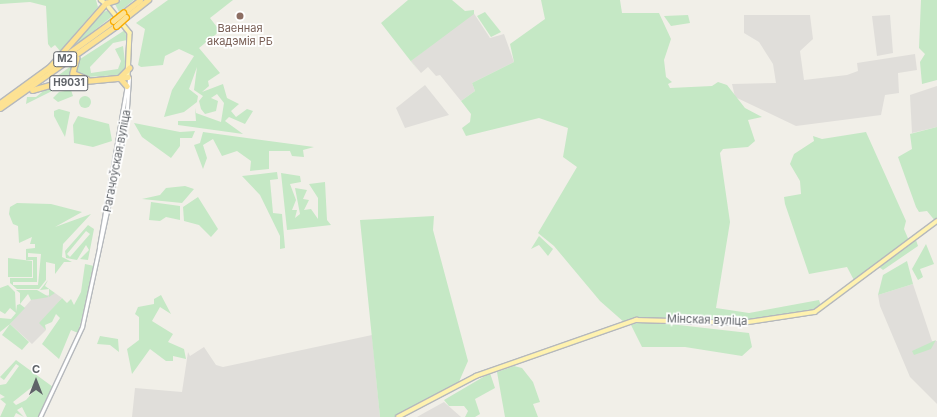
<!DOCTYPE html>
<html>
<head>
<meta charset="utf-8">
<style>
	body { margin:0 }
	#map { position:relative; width:937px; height:417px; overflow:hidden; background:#f1efe8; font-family:Inter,sans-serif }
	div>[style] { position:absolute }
	.industrial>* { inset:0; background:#e0deda }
	.green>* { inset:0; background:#c5e8c5 }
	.round { border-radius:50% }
	.roads { filter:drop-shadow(1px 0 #b5b8bc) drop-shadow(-1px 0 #b5b8bc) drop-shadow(0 1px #b5b8bc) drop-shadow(0 -1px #b5b8bc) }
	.minor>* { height:2.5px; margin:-1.25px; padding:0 1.25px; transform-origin:1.25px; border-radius:1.25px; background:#fff }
	.major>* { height:3.5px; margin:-1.75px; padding:0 1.75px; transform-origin:1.75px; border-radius:1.75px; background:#fff2af }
	.highway>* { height:4.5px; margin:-2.25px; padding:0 2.25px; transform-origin:2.25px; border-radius:2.25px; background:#fde293 }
	.bridges { filter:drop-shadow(1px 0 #f9ab00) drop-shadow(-1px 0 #f9ab00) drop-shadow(0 1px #f9ab00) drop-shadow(0 -1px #f9ab00) }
	.highway-bridge>* { height:4.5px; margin:-2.25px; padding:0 2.25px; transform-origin:2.25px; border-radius:2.25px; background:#fde293 }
	.dots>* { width:11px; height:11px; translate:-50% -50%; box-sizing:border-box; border:2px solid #fff; border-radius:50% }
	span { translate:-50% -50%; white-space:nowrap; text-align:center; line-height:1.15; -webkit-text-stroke:3.5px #fff; paint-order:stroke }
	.shield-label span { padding:1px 3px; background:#fff; border:1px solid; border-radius:3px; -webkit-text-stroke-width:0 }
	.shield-label { font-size:10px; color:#5f6368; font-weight:700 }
	.education-label { font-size:11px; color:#785e54 }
	.street-label { font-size:11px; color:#5f6368 }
	.north { position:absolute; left:16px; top:361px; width:40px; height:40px; -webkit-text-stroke:3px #fff; paint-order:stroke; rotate:0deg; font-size:11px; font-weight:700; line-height:16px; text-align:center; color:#5f6368 }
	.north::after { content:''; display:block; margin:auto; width:14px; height:18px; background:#5f6368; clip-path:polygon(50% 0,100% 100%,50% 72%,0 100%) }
</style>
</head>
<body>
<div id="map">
	<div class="industrial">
		<i style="clip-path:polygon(473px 12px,490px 38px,504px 34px,514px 62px,472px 83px,475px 91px,461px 101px,440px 75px,436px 76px,428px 67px,421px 73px,411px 61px)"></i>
		<i style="clip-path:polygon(744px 15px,810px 15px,813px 39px,800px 51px,804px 80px,847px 75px,858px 71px,857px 63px,915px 54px,917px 70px,898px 73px,899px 93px,885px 95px,881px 115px,796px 126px,735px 97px,732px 84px,776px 83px,773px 64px,759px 42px,744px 33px)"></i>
		<i style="clip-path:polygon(890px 15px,893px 53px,877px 56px,872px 16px)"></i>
		<i style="clip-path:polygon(425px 85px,449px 115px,405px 128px,396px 108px)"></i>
		<i style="clip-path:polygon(937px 86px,937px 127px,912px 133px,910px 95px)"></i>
		<i style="clip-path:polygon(913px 284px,932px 341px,937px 341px,937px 404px,910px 377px,880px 306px,878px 295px)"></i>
		<i style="clip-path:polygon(55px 293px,62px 298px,40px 323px,46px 330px,32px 344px,10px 324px,31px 300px)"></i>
		<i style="clip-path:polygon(372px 335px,380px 417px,132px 417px,135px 388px,182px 392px,188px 352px,190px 356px,204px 347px,216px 365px,223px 367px)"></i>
		<i style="clip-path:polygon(444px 402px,461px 417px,417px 417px,424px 413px)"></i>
	</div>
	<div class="green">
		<i style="clip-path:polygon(0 0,96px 0,98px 7px,60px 51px,55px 45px,51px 48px,48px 44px,46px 6px,30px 2px,0 4px)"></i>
		<i style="clip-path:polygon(121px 0,134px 0,119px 12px,115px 4px)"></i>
		<i style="clip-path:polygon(168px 0,233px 0,210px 18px,220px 31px,199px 48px,220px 73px,208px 81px,209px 86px,202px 92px,223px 84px,227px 98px,239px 104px,231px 111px,236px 117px,247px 109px,253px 111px,245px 124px,229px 117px,225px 121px,243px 134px,178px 125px,178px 121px,196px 121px,195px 108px,196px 113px,221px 122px,224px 103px,217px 94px,211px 98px,218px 101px,216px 111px,205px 114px,201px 109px,199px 101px,203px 96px,194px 90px,197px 67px,189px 89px,198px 96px,197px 102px,184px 112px,164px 117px,172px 90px,194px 56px,179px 49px,165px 56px,163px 65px,141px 67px,138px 65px,145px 29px,136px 23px)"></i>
		<i style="clip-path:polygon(408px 0,452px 0,465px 11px,474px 10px,474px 14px,411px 61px,420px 73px,381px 23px)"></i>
		<i style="clip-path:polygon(541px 0,620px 0,622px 13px,659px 13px,671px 39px,664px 60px,666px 77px,672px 82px,668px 84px,670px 88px,712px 86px,718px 82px,727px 85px,745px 108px,762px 117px,748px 120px,755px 141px,748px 147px,723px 149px,720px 153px,730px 222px,716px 308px,749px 313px,819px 300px,822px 309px,771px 320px,723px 323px,645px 318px,625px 323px,600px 301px,554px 246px,538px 233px,577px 167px,563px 157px,568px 128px,539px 118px,466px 136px,462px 128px,470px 122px,471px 114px,461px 101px,475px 91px,472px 83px,514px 62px,510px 44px,545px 19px)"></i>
		<i style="clip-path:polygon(921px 0,937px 0,937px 80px,922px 84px,920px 62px,925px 54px,919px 48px)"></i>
		<i style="clip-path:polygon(108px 10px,114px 15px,59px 58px,104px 12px)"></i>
		<i style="clip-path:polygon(485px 12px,501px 32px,491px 37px,477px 16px)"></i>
		<i style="clip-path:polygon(688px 15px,690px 23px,671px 26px,664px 16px)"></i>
		<i style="clip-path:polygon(125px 30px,127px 40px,113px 43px,90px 67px,91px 73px,118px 69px,121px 61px,115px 49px,123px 46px,126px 69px,120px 75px,86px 77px,75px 73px,77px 61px)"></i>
		<i style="clip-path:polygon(71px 66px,72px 75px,82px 80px,48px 83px)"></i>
		<i style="clip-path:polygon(47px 88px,56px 89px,26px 104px,27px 97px,36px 97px)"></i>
		<i style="clip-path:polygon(71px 90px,73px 96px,58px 102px,53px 98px,59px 92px)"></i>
		<i class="round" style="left:79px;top:96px;width:12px;height:12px"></i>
		<i style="clip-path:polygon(59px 109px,70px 112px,65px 137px,54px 116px,54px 111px)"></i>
		<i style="clip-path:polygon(78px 116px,109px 124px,112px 141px,93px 147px,74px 143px,73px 125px)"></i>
		<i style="clip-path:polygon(134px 123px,180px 132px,195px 131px,192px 138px,180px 138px,180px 146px,171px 158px,142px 137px)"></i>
		<i style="clip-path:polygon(937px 127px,937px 221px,936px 222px,927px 211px,919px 212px,916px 207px,898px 157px,912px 149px,910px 134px)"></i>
		<i style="clip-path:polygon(203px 132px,314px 147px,303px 150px,304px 157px,292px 156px,290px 151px,269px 151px,269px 169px,250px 171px,251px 161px,237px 151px,222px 156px,213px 139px,203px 145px,207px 158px,203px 169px,194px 145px,200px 143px)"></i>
		<i style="clip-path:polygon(866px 132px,906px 221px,904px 229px,910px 243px,856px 284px,847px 267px,809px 274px,785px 204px,784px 197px,801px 194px,800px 181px,790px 164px,794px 154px,814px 141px,813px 136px,822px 139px)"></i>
		<i style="clip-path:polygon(277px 172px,278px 179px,270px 180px,273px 213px,282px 214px,285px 248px,280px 249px,280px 236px,260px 195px,242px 176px)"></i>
		<i style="clip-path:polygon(281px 173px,300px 176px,301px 182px,290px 184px,296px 200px,292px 210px,297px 210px,295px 218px,300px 214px,295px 188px,307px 190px,303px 199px,309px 200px,304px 210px,311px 209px,318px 219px,318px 198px,309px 184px,325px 182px,327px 220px,331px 225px,287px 230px)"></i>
		<i style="clip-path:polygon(185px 186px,194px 189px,182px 203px,142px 199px,160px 195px,166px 188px)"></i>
		<i style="clip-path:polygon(198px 197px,218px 229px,211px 237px,199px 225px,184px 221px,183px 207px)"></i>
		<i style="clip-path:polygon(151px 202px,180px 206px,180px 220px,166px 217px,160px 221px,149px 220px)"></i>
		<i style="clip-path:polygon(evenodd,17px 203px,51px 204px,82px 212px,55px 227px,91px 214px,63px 244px,62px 257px,72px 262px,64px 262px,55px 274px,55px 264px,46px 262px,46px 280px,39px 289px,17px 289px,10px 283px,10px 278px,33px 278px,33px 260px,26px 260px,26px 249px,35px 248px,35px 244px,30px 244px,32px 237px,19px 243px,18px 226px,13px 224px,9px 214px,10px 207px,17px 203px,28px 253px,41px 254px,38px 285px,13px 285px,13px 282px,37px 282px,37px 257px,28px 257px,28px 253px)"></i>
		<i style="clip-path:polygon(434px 216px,433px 230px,468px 361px,458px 384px,398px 417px,380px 417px,360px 220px)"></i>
		<i style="clip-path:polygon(evenodd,88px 225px,94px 229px,88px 260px,80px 259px,89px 250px,86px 245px,77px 260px,66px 258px,65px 251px,88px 225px,86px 231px,90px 234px,70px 257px,67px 254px,86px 231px)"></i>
		<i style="clip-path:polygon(539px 236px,553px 249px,548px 256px,539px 245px,531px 249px)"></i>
		<i style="clip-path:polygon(916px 240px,918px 246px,883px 270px,879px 267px)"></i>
		<i style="clip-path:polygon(926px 244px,934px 264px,920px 269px,923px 277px,918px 280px,912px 269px)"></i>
		<i style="clip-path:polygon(8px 258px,32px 261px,32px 277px,8px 277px)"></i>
		<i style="clip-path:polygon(907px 261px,913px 284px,878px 295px,883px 275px)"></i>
		<i style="clip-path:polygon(85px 264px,94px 266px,85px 306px,78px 333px,71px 330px,59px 359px,42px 344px,60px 318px,56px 314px,52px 322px,45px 325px,46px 330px,39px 323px,62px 298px,67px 303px,71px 299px,74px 305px,81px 292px)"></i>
		<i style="clip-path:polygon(48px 280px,45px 286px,55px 293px,49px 297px,31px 300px,28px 294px,20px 304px,25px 308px,10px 324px,29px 342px,22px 350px,2px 335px,10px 324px,0 332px,0 318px,11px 319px,16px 313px,10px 308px,5px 314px,0 311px,0 288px,8px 285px,15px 292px,16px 312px,17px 305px,20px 304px,20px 293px,16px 290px,37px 290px,49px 297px,49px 289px,40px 290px)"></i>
		<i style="clip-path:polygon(161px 295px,171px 314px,160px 307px,152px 321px,173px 334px,168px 342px,184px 349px,186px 359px,173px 356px,173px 361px,166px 361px,150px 349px,132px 374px,127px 349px,139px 340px,139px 317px,135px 314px,138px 307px,154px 304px,154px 299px)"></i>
		<i style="clip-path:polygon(643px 321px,749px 333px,752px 347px,742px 356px,685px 347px,642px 347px,631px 325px)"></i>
		<i style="clip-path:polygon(100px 336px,118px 339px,119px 352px,110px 345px,97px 344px)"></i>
		<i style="clip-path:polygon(936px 340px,931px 349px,914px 355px,912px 351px)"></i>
		<i style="clip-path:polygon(evenodd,16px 360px,53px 387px,38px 417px,27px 417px,22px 407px,17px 410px,24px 417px,16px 413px,14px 417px,0 417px,6px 404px,0 399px,5px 397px,0 394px,0 385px,6px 384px,19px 366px,16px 364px,4px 380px,0 377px,16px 360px,32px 387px,35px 390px,26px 400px,16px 405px,13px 402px,32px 387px)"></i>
		<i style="clip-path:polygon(514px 366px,522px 368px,533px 382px,540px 402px,533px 404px,538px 417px,505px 417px,497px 372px)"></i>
		<i style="clip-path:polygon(490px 373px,495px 388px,475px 399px,480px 414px,475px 417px,465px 417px,468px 411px,464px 406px,449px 406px,444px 400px)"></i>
	</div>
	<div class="roads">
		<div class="minor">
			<i style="left:99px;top:247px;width:164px;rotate:-80.2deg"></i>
			<i style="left:40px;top:417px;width:99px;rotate:-65deg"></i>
			<i style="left:82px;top:327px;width:209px;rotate:-77.8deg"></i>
			<i style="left:126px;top:123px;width:45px;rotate:-86.2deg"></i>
		</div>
		<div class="major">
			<i style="left:101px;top:0;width:5px;rotate:37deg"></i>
			<i style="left:109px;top:7px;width:33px;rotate:51deg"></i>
			<i style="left:130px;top:33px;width:44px;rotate:92.6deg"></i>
			<i style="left:398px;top:417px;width:88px;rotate:-27.7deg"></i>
			<i style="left:476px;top:376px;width:170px;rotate:-19.3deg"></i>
			<i style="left:636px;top:320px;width:106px;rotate:1.6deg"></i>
			<i style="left:742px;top:323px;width:74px;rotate:-8.6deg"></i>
			<i style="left:815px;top:312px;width:152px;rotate:-36.7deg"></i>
		</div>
		<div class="highway">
			<i style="left:123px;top:13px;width:21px;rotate:-37deg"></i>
			<i style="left:126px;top:17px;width:28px;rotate:-38deg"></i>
			<i style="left:77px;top:58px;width:16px;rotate:105deg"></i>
			<i style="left:73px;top:73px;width:15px;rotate:23deg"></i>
			<i style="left:48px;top:69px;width:88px;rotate:-48.7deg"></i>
			<i style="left:106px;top:3px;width:10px;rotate:-17deg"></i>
			<i style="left:120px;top:77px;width:13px;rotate:-45deg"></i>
			<i style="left:121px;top:79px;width:9px;rotate:49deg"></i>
			<i style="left:32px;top:90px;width:22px;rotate:-16deg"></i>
			<i style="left:53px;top:84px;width:75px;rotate:-5.3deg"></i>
			<i style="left:0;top:103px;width:140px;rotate:-36deg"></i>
			<i style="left:0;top:108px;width:142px;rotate:-35.3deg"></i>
		</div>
	</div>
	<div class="bridges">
		<div class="highway-bridge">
			<i style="left:113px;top:21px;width:13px;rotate:-39deg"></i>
			<i style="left:116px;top:26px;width:13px;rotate:-42deg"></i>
		</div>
	</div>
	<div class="dots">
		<i style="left:240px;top:16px;background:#8d6e63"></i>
	</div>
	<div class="shield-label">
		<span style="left:65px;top:59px">М2</span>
		<span style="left:69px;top:83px">Н9031</span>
	</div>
	<div class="education-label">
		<span style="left:240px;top:35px">Ваенная<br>акадэмія РБ</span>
	</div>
	<div class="street-label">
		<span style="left:117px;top:161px;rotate:-79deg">Рагачоўская вуліца</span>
		<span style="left:707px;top:320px;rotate:2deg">Мінская вуліца</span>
	</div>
	<div class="north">С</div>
</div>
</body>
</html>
